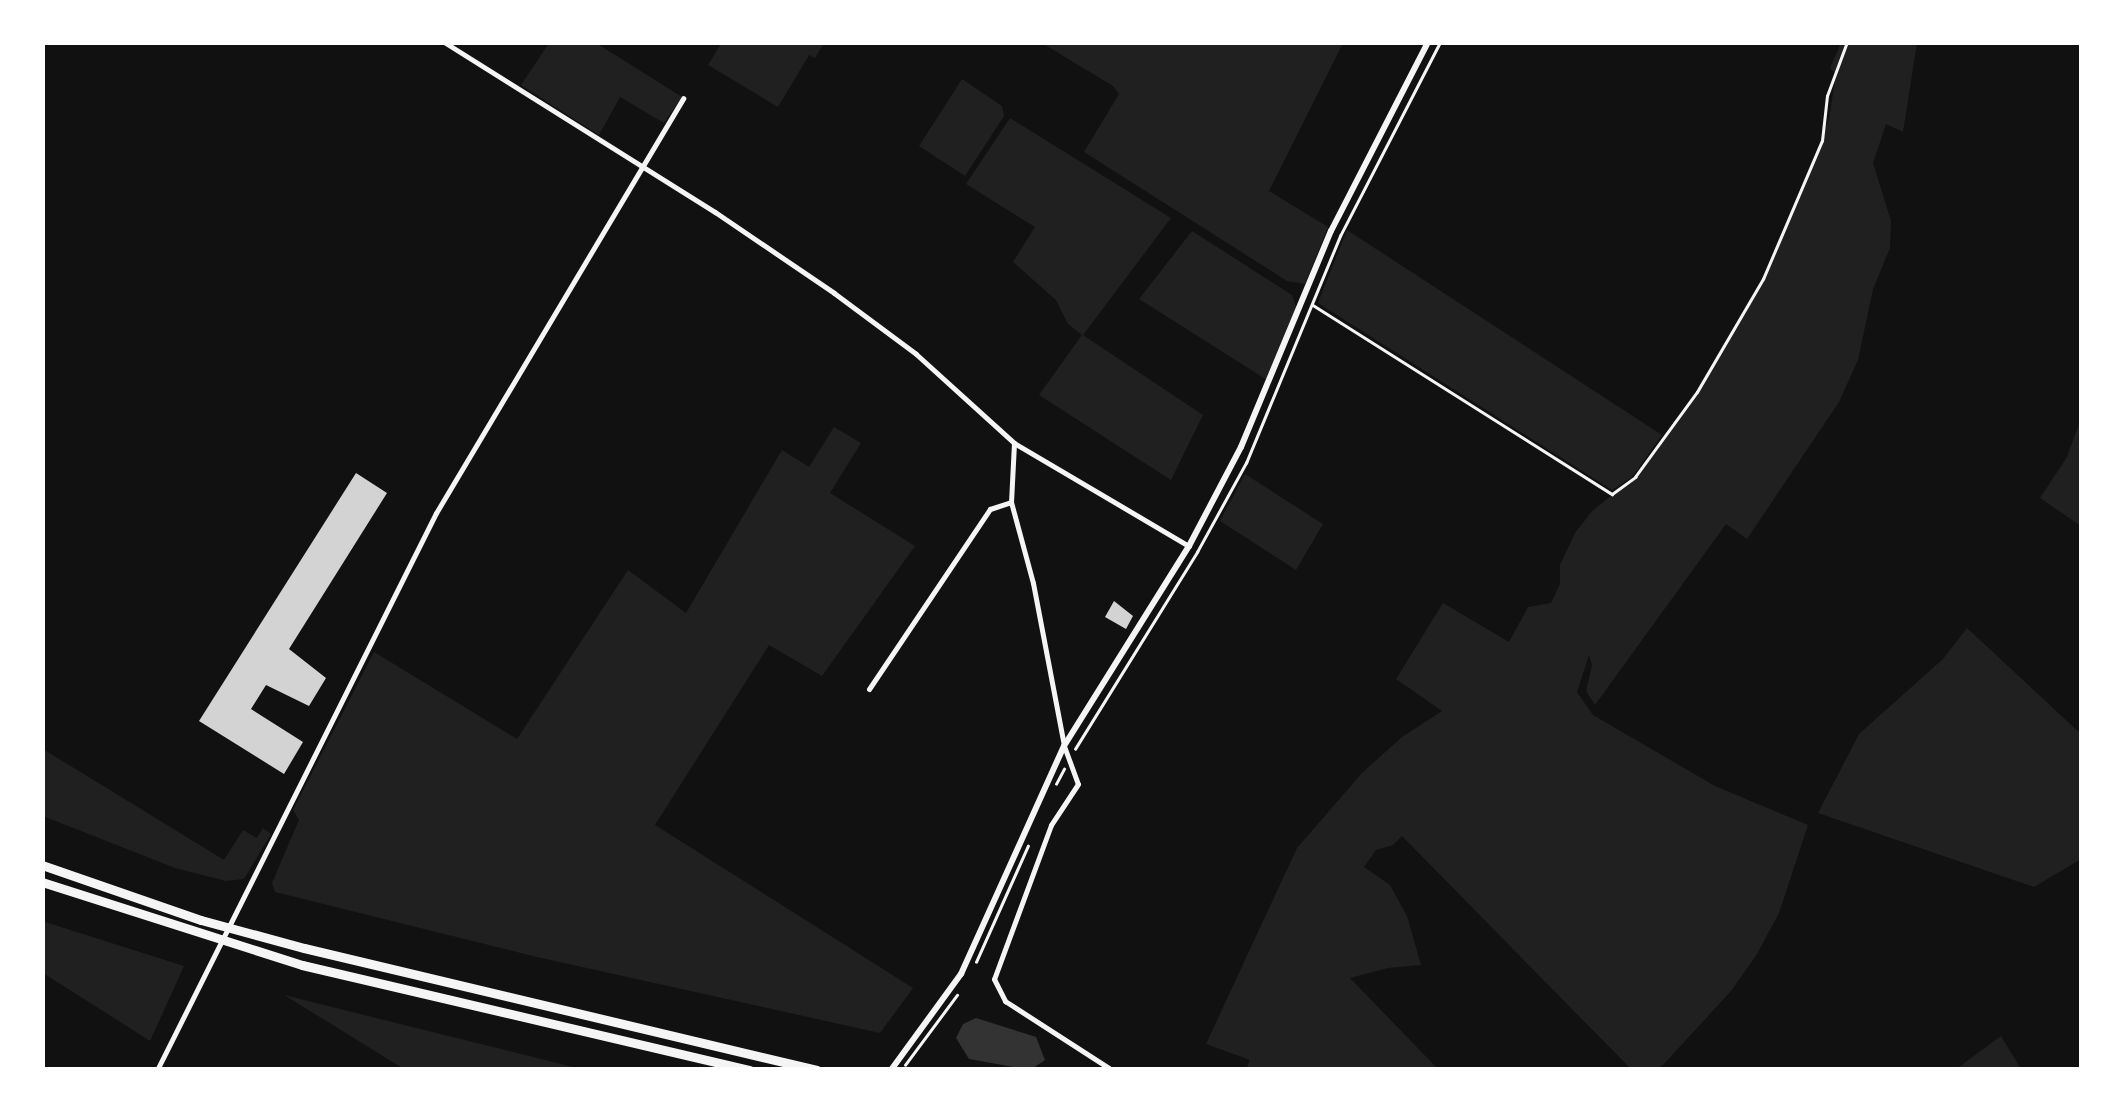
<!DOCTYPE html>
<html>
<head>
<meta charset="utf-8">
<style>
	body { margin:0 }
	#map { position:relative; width:2124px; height:1112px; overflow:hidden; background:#111; font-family:Lato,sans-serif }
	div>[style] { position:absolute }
	.green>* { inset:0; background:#202020 }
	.water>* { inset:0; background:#333 }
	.building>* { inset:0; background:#d3d3d3 }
	.path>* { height:2.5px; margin:-1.25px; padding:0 1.25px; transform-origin:1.25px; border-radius:1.25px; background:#f5f5f5 }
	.minor>* { height:5px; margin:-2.5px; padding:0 2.5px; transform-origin:2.5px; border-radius:2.5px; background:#f5f5f5 }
	.tertiary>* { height:6px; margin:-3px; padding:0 3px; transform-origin:3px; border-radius:3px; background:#f5f5f5 }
	.motorway>* { height:9px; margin:-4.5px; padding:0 4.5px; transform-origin:4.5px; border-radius:4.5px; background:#f5f5f5 }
	span { translate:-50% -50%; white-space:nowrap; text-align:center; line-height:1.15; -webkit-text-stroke:8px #fff; paint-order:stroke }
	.frame { position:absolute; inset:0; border:45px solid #fff; pointer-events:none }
</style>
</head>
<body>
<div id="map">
	<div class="green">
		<i style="clip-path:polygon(722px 42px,824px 42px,824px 43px,815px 58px,809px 55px,778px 107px,708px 65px)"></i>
		<i style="clip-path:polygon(549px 43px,596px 43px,682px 97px,664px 123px,620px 97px,599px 135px,521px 85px)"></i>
		<i style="clip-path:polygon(1042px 43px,1343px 43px,1269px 191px,1328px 227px,1305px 284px,1287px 281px,1084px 152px,1119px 94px,1113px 86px)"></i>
		<i style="clip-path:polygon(1841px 43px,1917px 43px,1903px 132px,1886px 124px,1873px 163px,1891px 221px,1890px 248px,1873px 289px,1858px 360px,1839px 402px,1747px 539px,1726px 524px,1595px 705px,1586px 691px,1592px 665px,1589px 655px,1577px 692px,1593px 715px,1715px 786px,1808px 825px,1779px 913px,1757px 954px,1731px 991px,1663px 1065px,1657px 1069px,1631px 1069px,1402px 836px,1393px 845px,1376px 850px,1364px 867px,1390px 885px,1407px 916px,1421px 965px,1388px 968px,1350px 978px,1438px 1069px,1246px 1069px,1250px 1060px,1206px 1044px,1297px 848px,1362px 773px,1402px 737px,1442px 711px,1396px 679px,1443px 603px,1509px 642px,1528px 607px,1551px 603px,1560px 584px,1560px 565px,1575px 533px,1592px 511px,1635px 477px,1697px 392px,1763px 279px,1804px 183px,1829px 119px,1836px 74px,1830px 68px)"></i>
		<i style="clip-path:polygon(962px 79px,1002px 106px,1004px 116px,965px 176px,919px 146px)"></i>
		<i style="clip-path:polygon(1010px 118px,1171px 218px,1083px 335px,1203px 415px,1171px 480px,1039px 395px,1082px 335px,1068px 324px,1056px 300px,1013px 262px,1035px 227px,966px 184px)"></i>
		<i style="clip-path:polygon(1347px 230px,1662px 435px,1632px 477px,1612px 490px,1318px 303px)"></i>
		<i style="clip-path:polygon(1192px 231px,1292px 295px,1296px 307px,1267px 380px,1139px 299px)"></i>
		<i style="clip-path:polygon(2080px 421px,2082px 422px,2081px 526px,2040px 498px,2067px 457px)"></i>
		<i style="clip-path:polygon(834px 427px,861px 443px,830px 493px,915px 546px,822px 676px,769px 645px,655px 825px,913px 988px,880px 1033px,537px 957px,275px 892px,272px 883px,299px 820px,293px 810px,374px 652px,517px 739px,628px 570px,686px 613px,782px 450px,809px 467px)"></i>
		<i style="clip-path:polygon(1245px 474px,1323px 524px,1296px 570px,1220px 521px)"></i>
		<i style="clip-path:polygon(1967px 628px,2081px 734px,2081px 859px,2034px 887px,1818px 813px,1859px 734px,1943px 659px)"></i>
		<i style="clip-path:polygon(43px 749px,224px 860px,243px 830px,257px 838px,263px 828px,271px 834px,244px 879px,226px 881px,175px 868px,43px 816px)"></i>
		<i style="clip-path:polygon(42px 921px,184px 966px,150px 1041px,43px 973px)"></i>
		<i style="clip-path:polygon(284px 995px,581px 1069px,404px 1069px)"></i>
		<i style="clip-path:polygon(2001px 1036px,2021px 1069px,1956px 1069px)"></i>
	</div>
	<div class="water">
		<i style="clip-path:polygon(976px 1018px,1036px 1037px,1045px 1060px,1030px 1070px,969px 1059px,956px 1038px,963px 1024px)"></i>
	</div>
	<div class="building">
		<i style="clip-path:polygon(356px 473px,387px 493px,289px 649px,326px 678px,309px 706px,266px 685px,251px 709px,303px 742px,284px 774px,199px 721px)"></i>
		<i style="clip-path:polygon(1114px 601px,1133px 616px,1126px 629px,1105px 617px)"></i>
	</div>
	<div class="path">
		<i style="left:1313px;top:305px;width:354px;rotate:32.3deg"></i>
		<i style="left:1612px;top:494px;width:29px;rotate:-36deg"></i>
		<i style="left:1635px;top:477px;width:105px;rotate:-53.9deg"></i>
		<i style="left:1697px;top:392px;width:131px;rotate:-59.7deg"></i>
		<i style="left:1763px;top:279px;width:150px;rotate:-66.9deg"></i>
		<i style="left:1822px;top:141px;width:45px;rotate:-83.7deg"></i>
		<i style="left:1827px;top:96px;width:58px;rotate:-69.7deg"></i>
		<i style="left:1075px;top:749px;width:232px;rotate:-58.2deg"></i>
		<i style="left:1197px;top:552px;width:102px;rotate:-61.2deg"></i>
		<i style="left:1246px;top:463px;width:246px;rotate:-67.5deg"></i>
		<i style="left:1340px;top:236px;width:218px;rotate:-62.7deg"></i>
		<i style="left:1056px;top:784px;width:17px;rotate:-62deg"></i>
		<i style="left:976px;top:962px;width:127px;rotate:-65.9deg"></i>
		<i style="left:905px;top:1065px;width:87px;rotate:-53.4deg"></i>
	</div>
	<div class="minor">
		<i style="left:444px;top:42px;width:320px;rotate:32.1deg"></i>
		<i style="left:715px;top:212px;width:144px;rotate:34.2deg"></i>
		<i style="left:834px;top:293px;width:102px;rotate:36.6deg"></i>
		<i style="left:916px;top:354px;width:132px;rotate:42.2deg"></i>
		<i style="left:1014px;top:443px;width:203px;rotate:30.5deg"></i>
		<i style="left:1014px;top:443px;width:59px;rotate:92.9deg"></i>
		<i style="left:1011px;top:502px;width:84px;rotate:74.8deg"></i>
		<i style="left:1033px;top:583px;width:166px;rotate:79.2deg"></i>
		<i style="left:1064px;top:746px;width:40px;rotate:69.8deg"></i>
		<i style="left:1078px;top:784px;width:49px;rotate:123.4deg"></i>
		<i style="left:1051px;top:825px;width:164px;rotate:110.3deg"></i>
		<i style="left:994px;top:979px;width:25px;rotate:63deg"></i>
		<i style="left:1005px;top:1001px;width:127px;rotate:32.8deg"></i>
		<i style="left:869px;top:689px;width:217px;rotate:-56.1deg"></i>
		<i style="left:990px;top:509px;width:22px;rotate:-18deg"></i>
		<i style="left:157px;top:1070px;width:623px;rotate:-63.39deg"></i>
		<i style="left:436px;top:513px;width:483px;rotate:-59.2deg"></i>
	</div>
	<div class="tertiary">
		<i style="left:891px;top:1070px;width:119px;rotate:-53.9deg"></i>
		<i style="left:961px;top:974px;width:250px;rotate:-65.7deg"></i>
		<i style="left:1064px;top:746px;width:236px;rotate:-58deg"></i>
		<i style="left:1189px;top:546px;width:112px;rotate:-62.3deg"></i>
		<i style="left:1241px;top:447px;width:234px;rotate:-67.4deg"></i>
		<i style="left:1331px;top:231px;width:212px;rotate:-62.8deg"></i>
	</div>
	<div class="motorway">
		<i style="left:42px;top:865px;width:168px;rotate:19.1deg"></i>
		<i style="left:201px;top:920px;width:107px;rotate:15.2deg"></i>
		<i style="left:304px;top:948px;width:527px;rotate:13.38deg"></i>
		<i style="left:42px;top:882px;width:273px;rotate:17.7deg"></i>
		<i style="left:302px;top:965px;width:460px;rotate:13.2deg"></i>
	</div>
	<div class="frame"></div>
</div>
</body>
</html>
